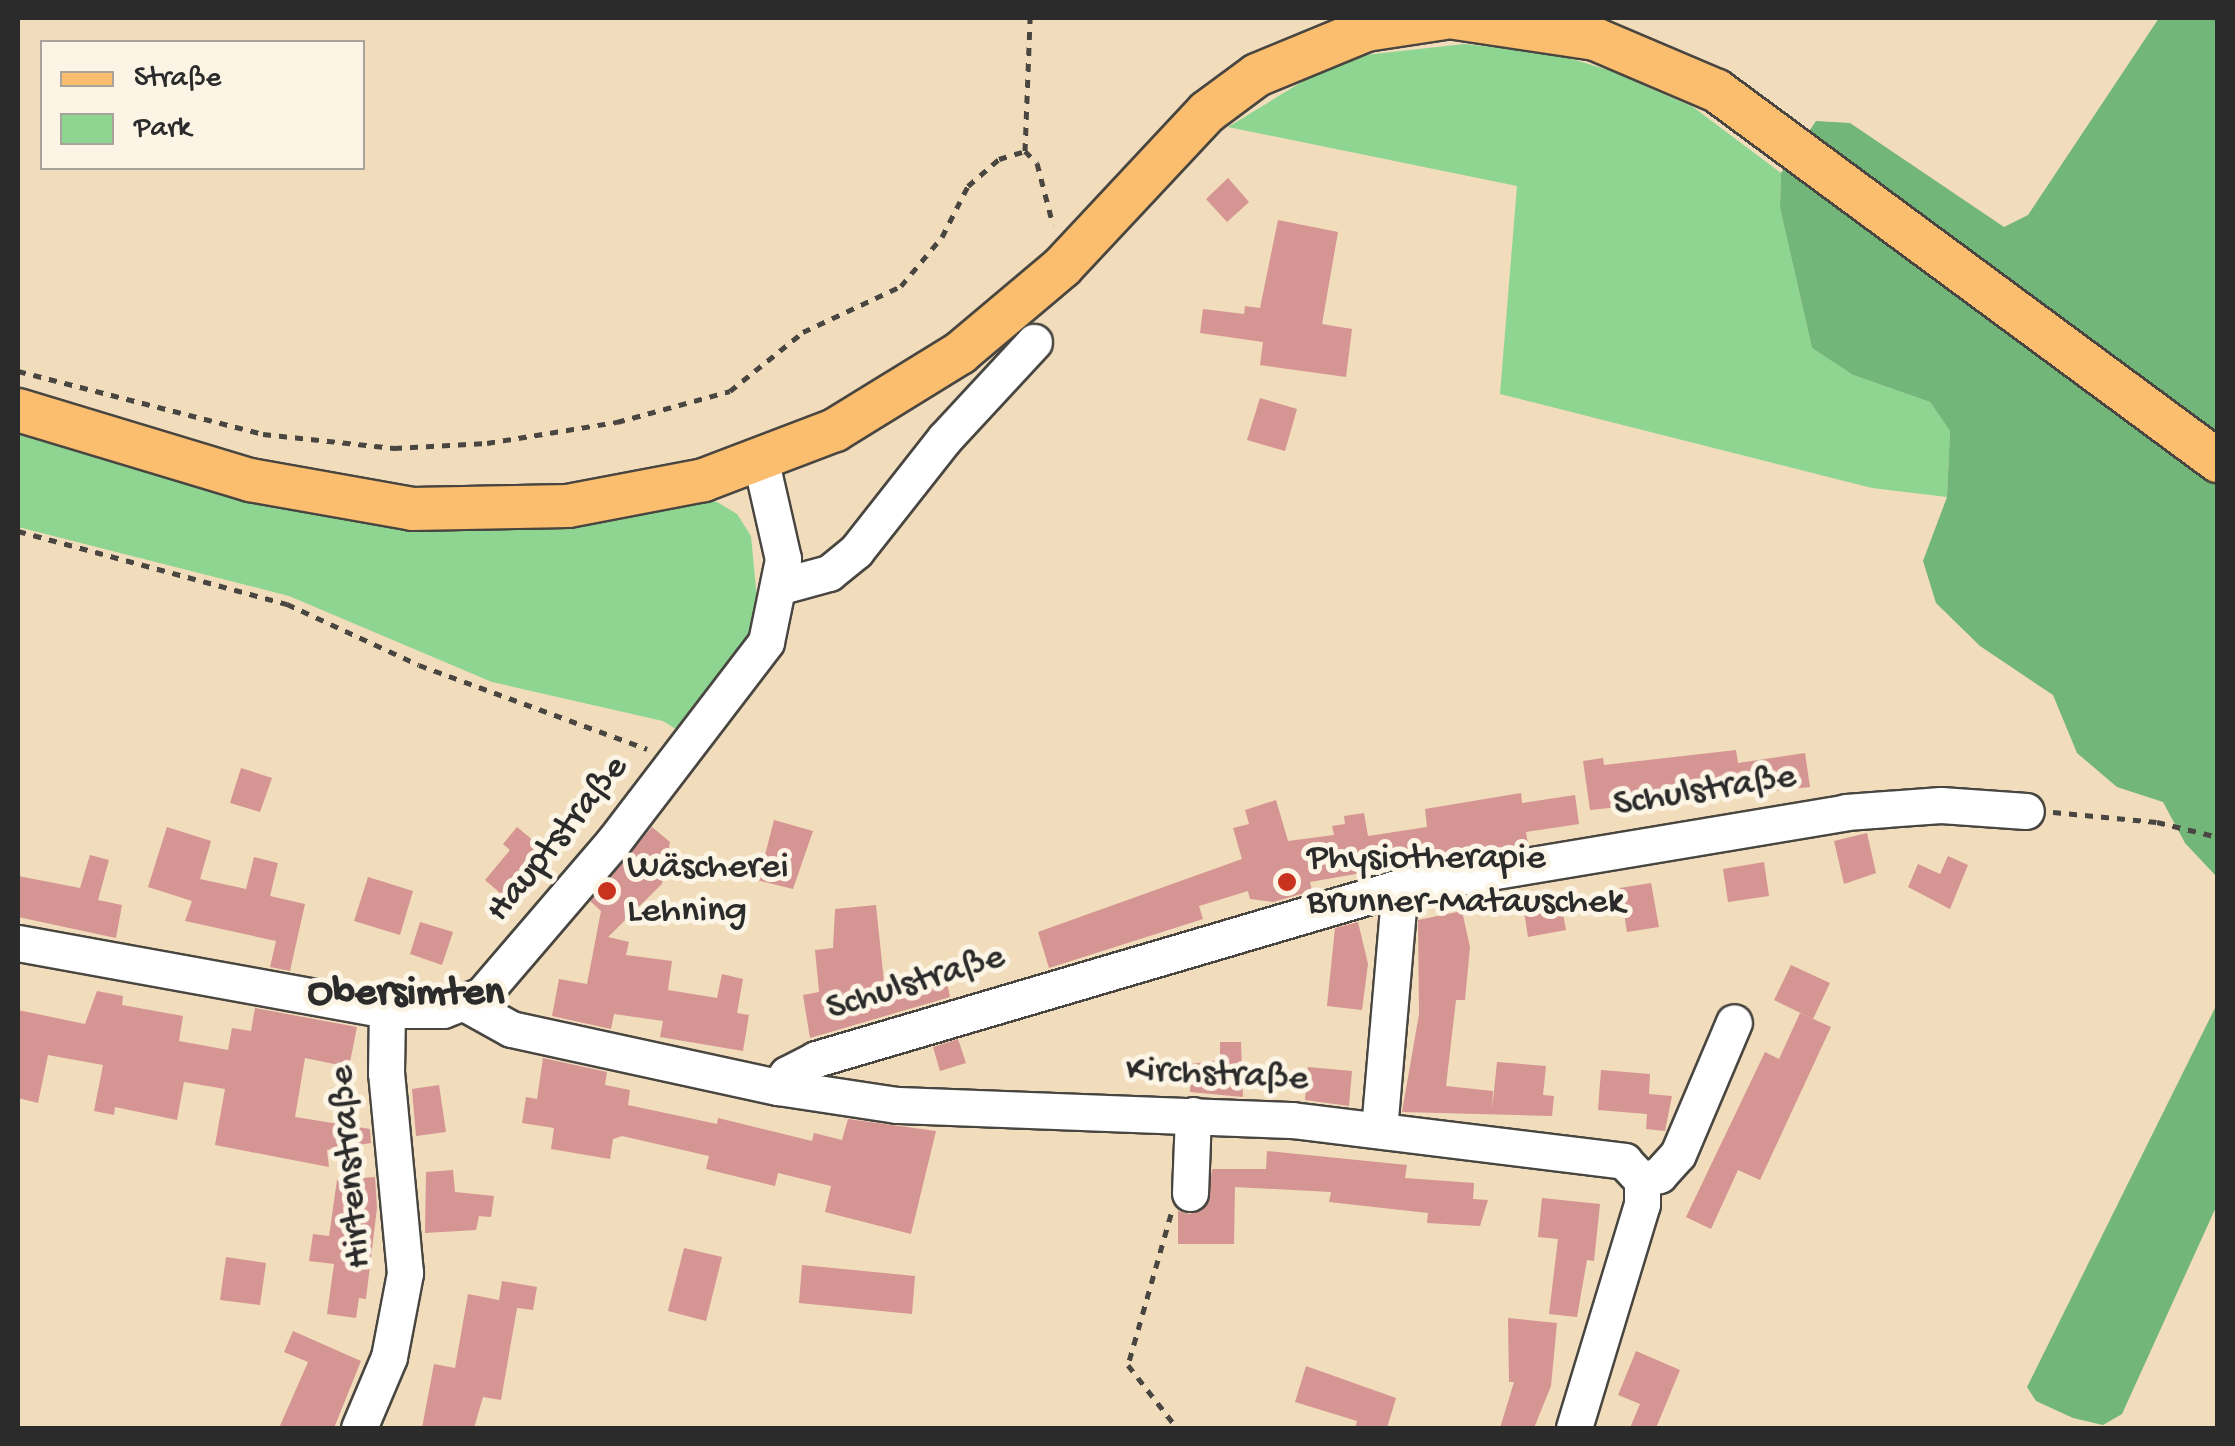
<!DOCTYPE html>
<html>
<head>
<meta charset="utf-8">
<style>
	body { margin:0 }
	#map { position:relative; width:2235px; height:1446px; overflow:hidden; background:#f1dcbb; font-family:"Gochi Hand",sans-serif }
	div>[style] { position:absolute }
	.green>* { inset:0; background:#8dd590 }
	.forest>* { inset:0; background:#72b67a }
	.building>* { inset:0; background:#d59592 }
	.path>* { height:5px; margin-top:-2.5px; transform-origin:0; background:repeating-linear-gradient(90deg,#494641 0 8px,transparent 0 16px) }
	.roads { filter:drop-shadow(2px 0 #494641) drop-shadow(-2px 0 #494641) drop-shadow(0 2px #494641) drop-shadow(0 -2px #494641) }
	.minor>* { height:35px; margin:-17.5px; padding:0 17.5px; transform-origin:17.5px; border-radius:17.5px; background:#fff }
	.major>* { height:42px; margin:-21px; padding:0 21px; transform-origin:21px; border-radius:21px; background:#fbbe6e }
	.dots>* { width:28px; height:28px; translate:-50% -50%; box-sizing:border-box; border:5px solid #fcf5e5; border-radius:50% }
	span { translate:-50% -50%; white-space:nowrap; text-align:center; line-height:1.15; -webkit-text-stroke:10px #fcf5e5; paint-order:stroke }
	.street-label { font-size:38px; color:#2b2b2b }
	.poi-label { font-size:38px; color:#2b2b2b }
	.left { translate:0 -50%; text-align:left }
	.quarter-label { font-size:42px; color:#2b2b2b; font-weight:700 }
	.frame { position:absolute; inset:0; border:20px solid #2b2b2b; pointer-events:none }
	.legend { position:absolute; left:40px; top:40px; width:325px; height:130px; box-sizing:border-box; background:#fcf5e5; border:2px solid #a8a49b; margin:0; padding:12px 18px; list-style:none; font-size:30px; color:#2b2b2b }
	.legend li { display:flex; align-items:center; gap:20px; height:50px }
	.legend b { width:50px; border:2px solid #a8a49b }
</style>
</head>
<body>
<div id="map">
	<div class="green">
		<i style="clip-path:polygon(1464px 44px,1556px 54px,1611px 71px,1693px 107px,1781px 173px,1780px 208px,1812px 348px,1853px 375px,1930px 402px,1950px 431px,1947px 497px,1872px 488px,1500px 394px,1517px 186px,1228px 127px,1305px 80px,1365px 55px)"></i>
		<i style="clip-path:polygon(18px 422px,248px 490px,717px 502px,737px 514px,751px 536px,758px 610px,746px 640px,682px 733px,663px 721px,492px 682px,289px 596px,18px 527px)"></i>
	</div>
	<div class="forest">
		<i style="clip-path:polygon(2159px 18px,2217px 18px,2217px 877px,2185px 843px,2163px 802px,2117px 787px,2077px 753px,2053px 695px,1980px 646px,1936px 603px,1923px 561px,1947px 497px,1950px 431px,1930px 402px,1853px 375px,1812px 348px,1780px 208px,1781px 173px,1816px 121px,1850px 123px,2004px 227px,2028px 215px)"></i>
		<i style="clip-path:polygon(2217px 1004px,2217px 1205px,2122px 1414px,2103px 1425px,2073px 1418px,2036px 1401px,2027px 1387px)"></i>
	</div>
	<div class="building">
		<i style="clip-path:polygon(1228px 178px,1249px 202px,1227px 222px,1206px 199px)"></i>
		<i style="clip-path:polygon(1278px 220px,1338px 232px,1322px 324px,1352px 329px,1346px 377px,1260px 365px,1263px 342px,1200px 333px,1203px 309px,1244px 314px,1245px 306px,1260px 308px)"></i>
		<i style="clip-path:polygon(1260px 398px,1297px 409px,1285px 451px,1247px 440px)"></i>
		<i style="clip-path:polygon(1736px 750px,1738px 763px,1805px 753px,1810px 787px,1590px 810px,1583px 761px,1603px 758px,1604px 765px)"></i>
		<i style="clip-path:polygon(241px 768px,272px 778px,260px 812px,230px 803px)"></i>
		<i style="clip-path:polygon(1521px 793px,1522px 803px,1575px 795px,1579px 824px,1526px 832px,1528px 844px,1310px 882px,1312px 891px,1273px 902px,1250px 899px,1248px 891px,1199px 906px,1203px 919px,1049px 968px,1038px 932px,1242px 859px,1233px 828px,1249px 824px,1245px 810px,1276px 800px,1288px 841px,1334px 835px,1332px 826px,1345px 824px,1344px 816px,1364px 813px,1368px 836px,1427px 827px,1425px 809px)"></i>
		<i style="clip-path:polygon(774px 820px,813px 831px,793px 889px,749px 878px,755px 853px,765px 855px)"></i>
		<i style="clip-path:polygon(167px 827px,211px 841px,200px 879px,246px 889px,254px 857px,278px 863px,270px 896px,305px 904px,290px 971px,270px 967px,276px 941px,185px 921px,192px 901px,148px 887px)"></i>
		<i style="clip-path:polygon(517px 827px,553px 857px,513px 904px,485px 880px,510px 850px,503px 844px)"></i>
		<i style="clip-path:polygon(652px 827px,670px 842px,662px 884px,608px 937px,629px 942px,626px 955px,672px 961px,668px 990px,717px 998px,722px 974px,743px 979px,737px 1013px,749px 1015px,743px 1051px,660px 1037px,663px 1021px,614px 1014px,611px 1029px,552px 1016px,559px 979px,587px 984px,601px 911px,590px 901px)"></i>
		<i style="clip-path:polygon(1867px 833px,1876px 873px,1844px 884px,1834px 841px)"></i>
		<i style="clip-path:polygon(90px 855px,109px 860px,98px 900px,122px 905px,116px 938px,18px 917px,18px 876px,80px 888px)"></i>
		<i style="clip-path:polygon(1948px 856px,1968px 865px,1950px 909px,1908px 887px,1918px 864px,1940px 874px)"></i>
		<i style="clip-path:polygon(1764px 862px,1769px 896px,1728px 902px,1723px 869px)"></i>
		<i style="clip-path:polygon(368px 877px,413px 891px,400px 935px,354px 921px)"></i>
		<i style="clip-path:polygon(1651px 883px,1659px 927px,1627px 932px,1620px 888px)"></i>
		<i style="clip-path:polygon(1559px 892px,1566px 930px,1528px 937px,1522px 898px)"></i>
		<i style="clip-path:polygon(876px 905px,884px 982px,944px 968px,950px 997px,810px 1038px,803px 995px,819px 992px,815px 950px,833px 948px,835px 909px)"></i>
		<i style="clip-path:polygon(1462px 911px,1470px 947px,1465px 1000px,1456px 1000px,1446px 1086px,1493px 1091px,1492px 1110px,1497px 1062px,1546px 1066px,1543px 1095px,1554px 1096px,1552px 1116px,1402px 1112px,1419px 1014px,1418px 920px)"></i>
		<i style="clip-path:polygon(420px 922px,453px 932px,442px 965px,410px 954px)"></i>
		<i style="clip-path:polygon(1358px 922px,1368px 964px,1362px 1010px,1327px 1006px,1335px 928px)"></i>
		<i style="clip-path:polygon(1791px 965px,1830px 983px,1813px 1019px,1774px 1000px)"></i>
		<i style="clip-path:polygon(97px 991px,123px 996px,122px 1005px,183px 1016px,179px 1041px,228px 1050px,232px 1028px,251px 1031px,255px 1008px,357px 1027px,349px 1067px,305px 1058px,295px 1117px,370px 1129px,371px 1143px,327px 1150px,329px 1167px,215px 1145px,225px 1089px,184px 1082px,177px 1120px,115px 1107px,114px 1115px,94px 1111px,103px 1065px,48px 1055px,38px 1103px,18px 1098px,18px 1010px,85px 1024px)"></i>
		<i style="clip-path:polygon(1800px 1013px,1831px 1027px,1760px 1180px,1738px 1170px,1711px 1229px,1686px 1217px,1765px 1052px,1779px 1059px)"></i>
		<i style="clip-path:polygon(958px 1039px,966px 1063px,940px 1071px,933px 1047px)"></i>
		<i style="clip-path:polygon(1220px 1042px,1241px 1042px,1243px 1097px,1190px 1092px,1191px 1064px,1220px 1060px)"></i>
		<i style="clip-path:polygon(543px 1058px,607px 1072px,605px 1085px,630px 1090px,628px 1105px,717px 1124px,718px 1118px,812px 1141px,814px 1133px,842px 1140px,848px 1119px,936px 1131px,911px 1234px,825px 1212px,831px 1186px,778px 1173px,775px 1186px,706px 1169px,709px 1156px,622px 1136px,613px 1139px,610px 1159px,551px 1149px,554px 1128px,522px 1123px,526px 1097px,537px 1099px)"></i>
		<i style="clip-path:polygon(1308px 1067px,1352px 1071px,1349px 1106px,1305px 1100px)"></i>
		<i style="clip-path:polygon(1601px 1070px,1650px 1074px,1649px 1094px,1672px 1096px,1665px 1131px,1646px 1129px,1647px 1114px,1598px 1110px)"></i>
		<i style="clip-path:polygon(439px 1085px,446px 1132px,416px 1136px,412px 1089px)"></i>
		<i style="clip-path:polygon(1267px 1151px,1407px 1165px,1405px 1178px,1474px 1183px,1473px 1199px,1488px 1200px,1480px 1226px,1427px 1223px,1428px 1213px,1329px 1202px,1331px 1192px,1235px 1187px,1234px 1244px,1178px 1244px,1178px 1211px,1190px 1214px,1207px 1205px,1212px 1169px,1266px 1169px)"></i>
		<i style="clip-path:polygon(453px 1170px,455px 1192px,494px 1196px,491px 1217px,479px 1216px,476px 1230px,425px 1233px,426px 1172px)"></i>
		<i style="clip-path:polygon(375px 1177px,377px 1208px,366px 1299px,359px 1298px,356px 1318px,327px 1314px,334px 1264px,309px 1261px,313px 1234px,329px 1236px,337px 1180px)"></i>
		<i style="clip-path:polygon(1542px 1198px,1600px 1204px,1594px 1261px,1587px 1260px,1577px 1317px,1549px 1314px,1558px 1239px,1538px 1237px)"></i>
		<i style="clip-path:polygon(684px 1248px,722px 1257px,706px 1321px,668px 1311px)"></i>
		<i style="clip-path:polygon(226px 1257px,266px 1263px,260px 1305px,220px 1300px)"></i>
		<i style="clip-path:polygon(802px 1265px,915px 1276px,912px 1314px,799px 1303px)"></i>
		<i style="clip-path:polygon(502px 1281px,537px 1287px,533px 1310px,517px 1308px,501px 1400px,483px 1397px,474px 1428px,422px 1428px,434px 1364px,455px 1368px,468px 1294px,499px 1300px)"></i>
		<i style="clip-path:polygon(1508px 1318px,1557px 1323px,1551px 1386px,1534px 1428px,1500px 1428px,1514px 1382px,1509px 1382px)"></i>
		<i style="clip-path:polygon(293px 1331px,361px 1361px,334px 1428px,279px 1428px,308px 1362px,284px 1352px)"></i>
		<i style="clip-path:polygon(1636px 1351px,1680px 1370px,1656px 1428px,1630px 1428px,1640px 1404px,1618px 1395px)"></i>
		<i style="clip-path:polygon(1306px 1366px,1396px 1398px,1387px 1428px,1355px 1428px,1357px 1421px,1295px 1402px)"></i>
	</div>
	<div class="path">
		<i style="left:1025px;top:151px;width:17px;rotate:45deg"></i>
		<i style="left:1037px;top:163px;width:64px;rotate:75.5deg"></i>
		<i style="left:1025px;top:151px;width:133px;rotate:-87.8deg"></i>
		<i style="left:18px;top:371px;width:253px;rotate:14.4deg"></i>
		<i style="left:263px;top:434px;width:132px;rotate:6.1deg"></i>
		<i style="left:394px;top:448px;width:93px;rotate:-3.1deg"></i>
		<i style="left:487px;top:443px;width:132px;rotate:-9.2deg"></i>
		<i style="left:617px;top:422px;width:117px;rotate:-15.3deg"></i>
		<i style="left:730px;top:391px;width:94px;rotate:-38.9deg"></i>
		<i style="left:803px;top:332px;width:108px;rotate:-25.1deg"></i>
		<i style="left:901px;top:286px;width:64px;rotate:-50.1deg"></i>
		<i style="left:942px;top:237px;width:57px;rotate:-63deg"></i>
		<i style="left:968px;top:186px;width:41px;rotate:-41.1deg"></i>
		<i style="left:999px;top:159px;width:27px;rotate:-17deg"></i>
		<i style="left:18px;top:531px;width:279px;rotate:15.2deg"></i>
		<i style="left:287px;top:604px;width:145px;rotate:24.8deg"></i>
		<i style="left:419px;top:665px;width:243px;rotate:20.2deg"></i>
		<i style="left:2053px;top:812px;width:104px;rotate:5.5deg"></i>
		<i style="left:2157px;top:822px;width:63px;rotate:13.8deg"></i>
		<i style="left:1171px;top:1214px;width:157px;rotate:105.9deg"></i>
		<i style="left:1128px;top:1365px;width:80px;rotate:52.1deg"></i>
	</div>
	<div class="roads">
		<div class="minor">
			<i style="left:781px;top:586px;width:50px;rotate:-15.2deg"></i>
			<i style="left:829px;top:573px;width:35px;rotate:-39deg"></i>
			<i style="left:856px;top:551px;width:144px;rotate:-51.8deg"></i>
			<i style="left:945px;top:438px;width:131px;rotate:-47.2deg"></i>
			<i style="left:18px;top:943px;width:375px;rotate:10.3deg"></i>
			<i style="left:387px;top:1010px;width:56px"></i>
			<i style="left:443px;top:1010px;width:42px;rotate:-21deg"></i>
			<i style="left:482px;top:995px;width:203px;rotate:-49.4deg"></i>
			<i style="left:614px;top:841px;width:250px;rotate:-52.6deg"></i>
			<i style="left:766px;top:642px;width:85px;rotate:-78.4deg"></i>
			<i style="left:783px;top:559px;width:99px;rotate:-102.8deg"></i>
			<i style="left:466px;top:1004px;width:51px;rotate:29.1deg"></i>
			<i style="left:511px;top:1029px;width:273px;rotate:12.3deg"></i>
			<i style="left:778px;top:1087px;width:120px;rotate:8.6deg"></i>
			<i style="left:897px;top:1105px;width:395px;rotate:2.2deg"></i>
			<i style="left:1292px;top:1120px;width:335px;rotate:7deg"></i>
			<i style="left:1624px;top:1161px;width:26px;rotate:47deg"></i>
			<i style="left:1642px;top:1180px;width:24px;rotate:90deg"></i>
			<i style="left:1642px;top:1204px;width:234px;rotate:106.9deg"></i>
			<i style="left:778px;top:1087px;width:16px;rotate:-55deg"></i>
			<i style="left:787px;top:1074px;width:33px;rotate:-27deg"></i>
			<i style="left:816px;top:1059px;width:609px;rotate:-16.41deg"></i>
			<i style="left:1400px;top:887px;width:452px;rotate:-9.5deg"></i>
			<i style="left:1846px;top:812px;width:95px;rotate:-4.2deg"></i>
			<i style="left:1941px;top:805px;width:85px;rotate:4deg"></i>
			<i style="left:1379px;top:1130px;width:244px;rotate:-85.1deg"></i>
			<i style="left:1642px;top:1180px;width:18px;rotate:-16deg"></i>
			<i style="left:1659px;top:1175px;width:28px;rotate:-48deg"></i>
			<i style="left:1678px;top:1154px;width:143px;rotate:-67deg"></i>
			<i style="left:1190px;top:1193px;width:78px;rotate:-87.8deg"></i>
			<i style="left:359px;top:1428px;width:77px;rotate:-67.1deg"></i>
			<i style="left:389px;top:1357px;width:86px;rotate:-79.2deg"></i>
			<i style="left:405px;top:1273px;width:201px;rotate:-95.4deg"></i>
			<i style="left:386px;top:1073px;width:63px;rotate:-89.1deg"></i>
		</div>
		<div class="major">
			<i style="left:1455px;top:18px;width:142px;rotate:8.5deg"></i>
			<i style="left:1595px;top:39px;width:133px;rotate:23.1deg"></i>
			<i style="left:1717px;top:91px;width:623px;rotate:36.45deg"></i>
			<i style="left:18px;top:410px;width:242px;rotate:16.8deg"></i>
			<i style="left:250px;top:480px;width:165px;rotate:10.1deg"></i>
			<i style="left:412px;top:509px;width:156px;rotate:-1.1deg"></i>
			<i style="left:568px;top:506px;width:138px;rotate:-10.8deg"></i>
			<i style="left:704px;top:480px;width:140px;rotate:-20.9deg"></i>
			<i style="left:835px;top:430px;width:147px;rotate:-31.6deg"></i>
			<i style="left:960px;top:353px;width:133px;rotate:-40.1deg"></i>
			<i style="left:1062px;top:267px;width:212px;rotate:-46.9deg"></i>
			<i style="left:1207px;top:112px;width:62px;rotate:-36.5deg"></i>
			<i style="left:1257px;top:75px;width:118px;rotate:-22.4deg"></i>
			<i style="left:1366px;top:30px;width:80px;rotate:-8.6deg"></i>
		</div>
	</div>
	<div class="dots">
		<i style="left:1287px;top:882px;background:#c8321e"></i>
		<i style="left:607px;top:891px;background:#c8321e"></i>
	</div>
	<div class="street-label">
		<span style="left:1705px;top:792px;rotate:-9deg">Schulstraße</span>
		<span style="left:559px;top:840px;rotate:-51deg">Hauptstraße</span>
		<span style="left:916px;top:984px;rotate:-17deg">Schulstraße</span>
		<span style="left:1217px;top:1076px;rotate:3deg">Kirchstraße</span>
		<span style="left:352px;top:1167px;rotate:-95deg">Hirtenstraße</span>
	</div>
	<div class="poi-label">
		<span class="left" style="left:1307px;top:882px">Physiotherapie<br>Brunner-Matauschek</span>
		<span class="left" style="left:627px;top:891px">Wäscherei<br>Lehning</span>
	</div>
	<div class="quarter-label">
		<span style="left:406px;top:995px">Obersimten</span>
	</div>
	<div class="frame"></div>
	<ul class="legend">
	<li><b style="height:12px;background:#fbbe6e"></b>Straße</li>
	<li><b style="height:28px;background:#8dd590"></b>Park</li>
	</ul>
</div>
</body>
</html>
